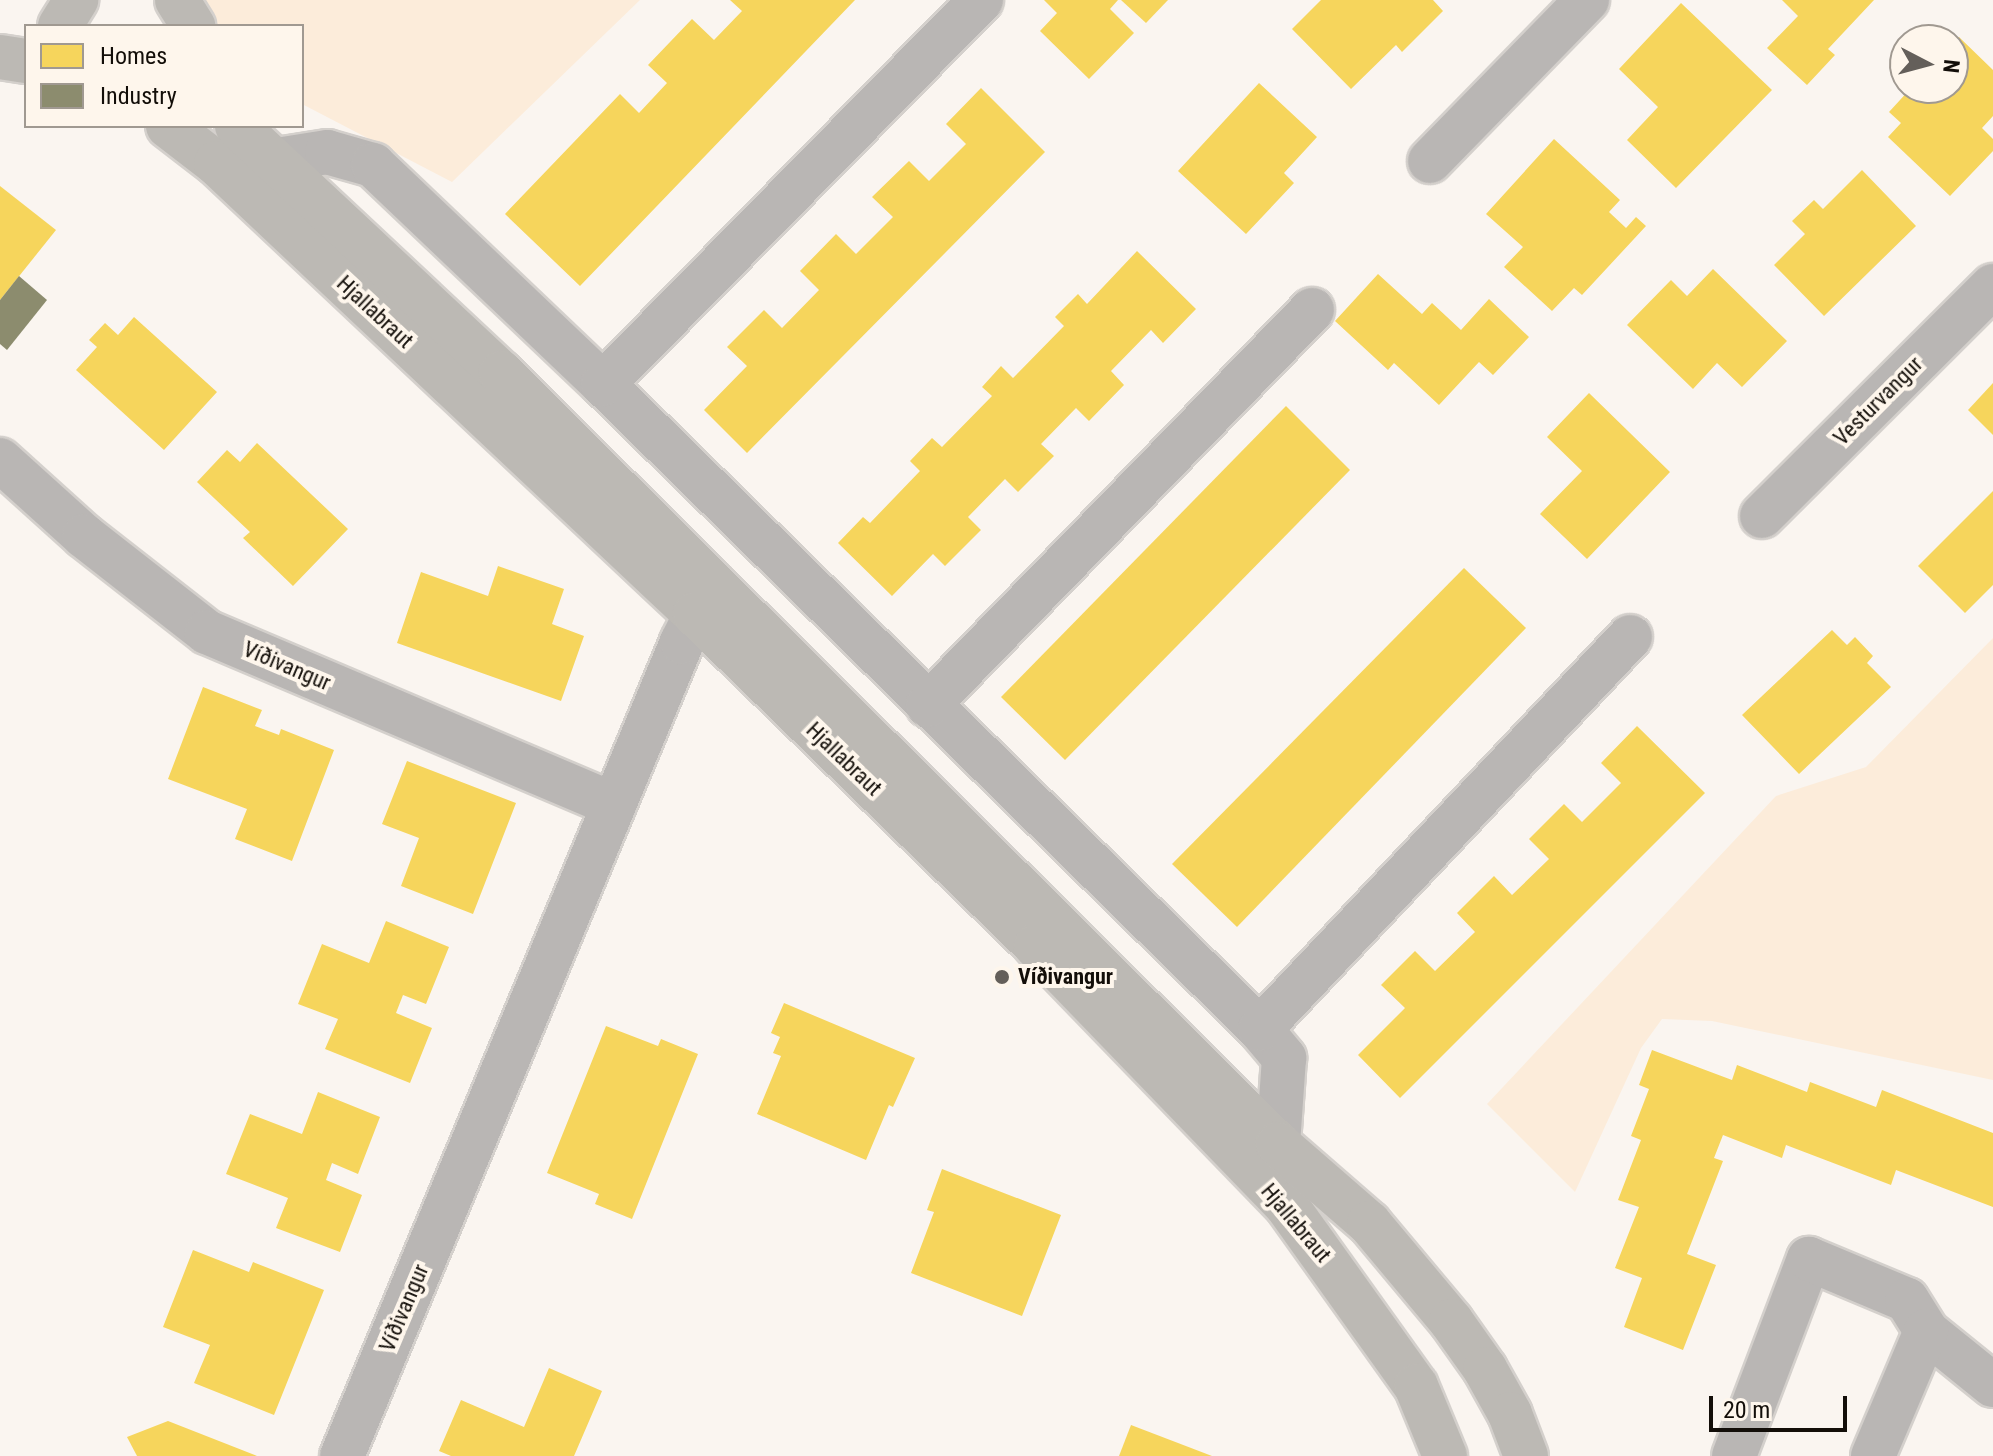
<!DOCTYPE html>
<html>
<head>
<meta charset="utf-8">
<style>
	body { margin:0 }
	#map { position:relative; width:1993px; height:1456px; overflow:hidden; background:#faf5f0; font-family:"Roboto Condensed",sans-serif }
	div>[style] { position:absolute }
	.green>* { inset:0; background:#fcecda }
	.homes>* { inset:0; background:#f6d55c }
	.industry>* { inset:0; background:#8c8c6e }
	.roads { filter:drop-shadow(2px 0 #d4d0cc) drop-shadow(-2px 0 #d4d0cc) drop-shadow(0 2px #d4d0cc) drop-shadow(0 -2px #d4d0cc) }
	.minor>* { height:44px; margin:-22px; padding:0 22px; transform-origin:22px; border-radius:22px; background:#b9b6b4 }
	.major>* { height:44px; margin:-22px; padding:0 22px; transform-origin:22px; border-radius:22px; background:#bcb9b4 }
	.dots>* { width:22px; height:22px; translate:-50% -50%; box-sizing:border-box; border:4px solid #fef6ec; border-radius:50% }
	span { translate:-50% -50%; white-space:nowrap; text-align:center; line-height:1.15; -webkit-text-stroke:8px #fef6ec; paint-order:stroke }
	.street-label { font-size:22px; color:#130e09 }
	.poi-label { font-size:22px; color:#130e09; font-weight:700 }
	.left { translate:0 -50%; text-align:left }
	.legend { position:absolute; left:24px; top:24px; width:280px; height:104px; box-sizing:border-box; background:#fef6ec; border:2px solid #a09991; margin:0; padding:10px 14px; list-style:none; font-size:24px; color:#130e09 }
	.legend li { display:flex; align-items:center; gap:16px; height:40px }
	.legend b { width:40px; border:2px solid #a09991 }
	.north { position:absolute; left:1889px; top:24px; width:80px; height:80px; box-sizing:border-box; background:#fef6ec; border:2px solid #a09991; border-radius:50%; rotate:96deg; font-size:22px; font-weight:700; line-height:32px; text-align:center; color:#130e09 }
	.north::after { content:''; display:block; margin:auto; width:28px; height:36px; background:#645f5a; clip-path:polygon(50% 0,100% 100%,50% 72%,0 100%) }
	.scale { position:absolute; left:1709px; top:1396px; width:138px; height:36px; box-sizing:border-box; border:4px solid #130e09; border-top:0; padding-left:10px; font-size:24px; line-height:28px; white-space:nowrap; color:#130e09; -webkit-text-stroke:6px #fef6ec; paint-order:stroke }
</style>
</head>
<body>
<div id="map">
	<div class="green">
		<i style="clip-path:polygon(202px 0,640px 0,452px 182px,302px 104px,302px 26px,211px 26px)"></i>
		<i style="clip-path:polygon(1993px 638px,1993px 1080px,1712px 1021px,1662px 1019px,1641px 1048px,1575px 1192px,1487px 1104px,1776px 796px,1866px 767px)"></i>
	</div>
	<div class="homes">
		<i style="clip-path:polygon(730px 0,855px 0,580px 286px,505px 214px,620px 94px,639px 113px,667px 83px,648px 65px,692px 19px,714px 40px,742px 11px)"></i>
		<i style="clip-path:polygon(1044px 0,1118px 0,1110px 9px,1134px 33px,1089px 79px,1040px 31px,1057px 13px)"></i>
		<i style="clip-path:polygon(1121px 0,1168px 0,1146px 23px)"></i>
		<i style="clip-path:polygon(1321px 0,1433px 0,1443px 11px,1402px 52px,1396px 45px,1351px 89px,1292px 29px)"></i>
		<i style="clip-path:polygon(1782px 0,1874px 0,1828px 49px,1835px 55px,1807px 85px,1767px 48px,1798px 16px)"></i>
		<i style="clip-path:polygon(1681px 3px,1772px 90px,1676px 188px,1627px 140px,1658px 107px,1619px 69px)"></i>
		<i style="clip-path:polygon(1959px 37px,1993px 70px,1993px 116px,1982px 128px,1993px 139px,1993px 151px,1950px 196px,1888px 137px,1901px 123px,1889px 112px,1911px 88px,1953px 88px,1953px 43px)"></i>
		<i style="clip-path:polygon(1259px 83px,1317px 137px,1284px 173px,1294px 183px,1246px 234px,1178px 171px)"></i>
		<i style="clip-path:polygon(981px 88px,1045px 152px,747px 453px,704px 410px,747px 366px,727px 347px,764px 310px,782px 328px,819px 290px,800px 271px,836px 234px,856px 254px,893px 217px,872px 197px,909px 161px,929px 181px,966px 144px,946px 124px)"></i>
		<i style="clip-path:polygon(1554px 139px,1620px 200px,1609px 212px,1626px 228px,1636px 217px,1646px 226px,1582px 295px,1574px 288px,1552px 311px,1504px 267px,1523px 247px,1486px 214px)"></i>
		<i style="clip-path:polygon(1862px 170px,1916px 226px,1824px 316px,1774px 265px,1805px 234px,1792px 221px,1814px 200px,1823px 209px)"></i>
		<i style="clip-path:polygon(0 186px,56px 230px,0 300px)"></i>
		<i style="clip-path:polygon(1137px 251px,1196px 309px,1163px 343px,1151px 330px,1111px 371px,1124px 385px,1089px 421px,1076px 408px,1041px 444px,1054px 456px,1018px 492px,1005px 479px,968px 517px,981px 530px,945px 566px,933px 554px,892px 596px,838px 543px,863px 517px,870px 523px,920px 471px,910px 461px,932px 438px,942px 447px,992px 396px,982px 387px,1001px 366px,1013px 378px,1064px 326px,1055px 317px,1078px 294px,1087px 304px)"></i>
		<i style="clip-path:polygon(1713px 269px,1787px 341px,1742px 387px,1717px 363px,1693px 389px,1627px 325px,1671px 280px,1687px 296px)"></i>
		<i style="clip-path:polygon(1378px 274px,1422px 314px,1432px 303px,1461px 330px,1489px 299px,1529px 337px,1493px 375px,1479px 362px,1439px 405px,1394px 363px,1388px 370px,1335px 321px)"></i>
		<i style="clip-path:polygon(134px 317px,217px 392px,164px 450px,76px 370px,97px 347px,89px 340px,105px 323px,118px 335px)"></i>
		<i style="clip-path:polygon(1993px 383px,1993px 435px,1968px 410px)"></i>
		<i style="clip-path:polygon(1589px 393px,1670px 472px,1587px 559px,1540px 514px,1582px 471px,1547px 437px)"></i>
		<i style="clip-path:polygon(1286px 406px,1350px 470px,1065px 760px,1001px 697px)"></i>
		<i style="clip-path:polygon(257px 443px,348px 529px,293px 586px,243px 538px,250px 532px,197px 482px,227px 450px,240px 462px)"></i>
		<i style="clip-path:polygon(1993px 491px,1993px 585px,1965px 613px,1918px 566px)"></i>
		<i style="clip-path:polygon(498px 566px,564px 589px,552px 624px,584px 636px,561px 701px,397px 643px,421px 572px,488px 596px)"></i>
		<i style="clip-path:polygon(1464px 568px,1526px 628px,1237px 927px,1172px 864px)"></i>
		<i style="clip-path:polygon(1832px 630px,1847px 645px,1855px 637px,1873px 656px,1867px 663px,1891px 687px,1799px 774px,1742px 715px)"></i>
		<i style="clip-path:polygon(203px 687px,262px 710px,255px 726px,279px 735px,281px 729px,334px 750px,292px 861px,235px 839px,247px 809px,168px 779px)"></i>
		<i style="clip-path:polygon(1637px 726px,1705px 793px,1400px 1098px,1358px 1055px,1405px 1008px,1381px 985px,1415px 951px,1435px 971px,1475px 932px,1457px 913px,1494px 876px,1512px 895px,1549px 859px,1529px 839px,1564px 804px,1582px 822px,1621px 783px,1601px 763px)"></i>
		<i style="clip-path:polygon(407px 761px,516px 803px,473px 914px,401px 886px,419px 838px,382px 824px)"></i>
		<i style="clip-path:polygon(386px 921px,449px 947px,426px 1004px,403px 995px,396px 1013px,432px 1028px,410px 1083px,325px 1049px,338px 1019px,298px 1004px,322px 944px,369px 963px)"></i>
		<i style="clip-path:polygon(784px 1003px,915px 1058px,893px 1107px,889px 1105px,866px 1160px,757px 1114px,781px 1056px,773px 1053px,780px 1037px,771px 1033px)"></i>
		<i style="clip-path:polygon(606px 1026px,658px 1046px,661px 1039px,698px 1054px,632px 1219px,595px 1204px,599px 1194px,547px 1173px)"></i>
		<i style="clip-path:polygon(1652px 1050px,1732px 1080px,1737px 1065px,1807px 1092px,1810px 1082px,1876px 1107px,1882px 1090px,1993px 1133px,1993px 1207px,1896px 1170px,1891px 1185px,1786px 1145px,1782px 1158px,1723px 1135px,1714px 1158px,1723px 1161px,1687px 1254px,1716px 1265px,1683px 1350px,1624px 1327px,1642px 1278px,1615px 1268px,1639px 1207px,1618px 1200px,1641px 1140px,1631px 1136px,1649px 1089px,1639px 1085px)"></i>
		<i style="clip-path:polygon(318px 1092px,380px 1117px,358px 1174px,332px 1163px,326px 1180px,362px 1195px,340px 1252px,276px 1228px,288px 1198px,226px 1174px,250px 1114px,302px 1134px)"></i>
		<i style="clip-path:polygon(942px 1169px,1061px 1215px,1022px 1316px,911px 1273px,934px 1212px,927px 1210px)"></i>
		<i style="clip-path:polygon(193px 1250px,249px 1272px,253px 1262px,324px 1290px,274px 1415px,194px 1383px,210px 1345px,163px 1327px)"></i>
		<i style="clip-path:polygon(549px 1368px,602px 1391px,574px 1456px,451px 1456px,439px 1451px,461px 1400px,524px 1427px)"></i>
		<i style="clip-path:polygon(168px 1421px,257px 1456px,137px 1456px,127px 1437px)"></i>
		<i style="clip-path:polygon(1131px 1425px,1212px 1456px,1119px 1456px)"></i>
	</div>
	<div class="industry">
		<i style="clip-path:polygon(19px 276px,47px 300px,7px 350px,0 344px,0 300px)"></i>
	</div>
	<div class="roads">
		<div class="minor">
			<i style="left:277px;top:160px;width:51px;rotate:-9.1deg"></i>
			<i style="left:327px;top:152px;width:48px;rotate:15.8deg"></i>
			<i style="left:373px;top:165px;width:318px;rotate:43.6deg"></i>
			<i style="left:603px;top:384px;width:921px;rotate:44.47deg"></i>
			<i style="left:1260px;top:1029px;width:38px;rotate:50deg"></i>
			<i style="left:1284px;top:1058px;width:86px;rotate:94deg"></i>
			<i style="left:1430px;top:161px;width:225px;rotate:-45.7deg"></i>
			<i style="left:603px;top:384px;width:539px;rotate:-45.45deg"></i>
			<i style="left:0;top:460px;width:113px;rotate:42.1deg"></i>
			<i style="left:84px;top:536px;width:156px;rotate:38deg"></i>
			<i style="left:207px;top:632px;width:442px;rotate:23deg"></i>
			<i style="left:1762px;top:516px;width:326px;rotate:-44.9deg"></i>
			<i style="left:928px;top:705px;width:551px;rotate:-45.81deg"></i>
			<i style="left:1260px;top:1029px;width:539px;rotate:-46.65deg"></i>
			<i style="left:342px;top:1456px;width:882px;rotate:-67.33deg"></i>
			<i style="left:682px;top:642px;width:66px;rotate:-63deg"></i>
			<i style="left:1734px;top:1456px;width:211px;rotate:-69.2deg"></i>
			<i style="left:1809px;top:1259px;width:106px;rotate:22.7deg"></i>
			<i style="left:1907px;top:1300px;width:36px;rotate:58deg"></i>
			<i style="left:1926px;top:1331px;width:86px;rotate:38.9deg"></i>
			<i style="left:1873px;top:1456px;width:136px;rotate:-67deg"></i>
		</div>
		<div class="major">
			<i style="left:177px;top:0;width:31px;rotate:58deg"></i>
			<i style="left:60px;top:26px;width:31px;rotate:-58deg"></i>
			<i style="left:0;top:57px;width:26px;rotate:9deg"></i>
			<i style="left:168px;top:126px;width:61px;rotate:37.6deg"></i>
			<i style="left:216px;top:163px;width:658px;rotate:43.28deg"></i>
			<i style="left:695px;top:614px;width:476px;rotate:44.2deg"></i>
			<i style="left:1036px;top:946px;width:361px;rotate:46deg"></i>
			<i style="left:1287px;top:1206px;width:221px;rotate:54.4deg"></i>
			<i style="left:1416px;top:1386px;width:76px;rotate:67.5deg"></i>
			<i style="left:237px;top:126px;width:362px;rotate:43.1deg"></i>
			<i style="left:501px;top:373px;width:1095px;rotate:44.78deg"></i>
			<i style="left:1278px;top:1144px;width:121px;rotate:41deg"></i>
			<i style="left:1369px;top:1223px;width:128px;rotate:50.1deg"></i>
			<i style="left:1451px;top:1321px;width:59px;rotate:54.7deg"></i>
			<i style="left:1485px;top:1369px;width:51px;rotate:60.9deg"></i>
			<i style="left:1510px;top:1414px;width:45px;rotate:69.1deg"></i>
		</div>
	</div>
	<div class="dots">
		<i style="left:1002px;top:977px;background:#645f5a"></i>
	</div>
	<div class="street-label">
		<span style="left:375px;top:312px;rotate:43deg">Hjallabraut</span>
		<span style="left:1878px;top:401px;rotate:-45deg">Vesturvangur</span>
		<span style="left:287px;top:666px;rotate:23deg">Víðivangur</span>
		<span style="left:844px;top:759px;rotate:44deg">Hjallabraut</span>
		<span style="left:1296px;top:1223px;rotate:50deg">Hjallabraut</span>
		<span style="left:404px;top:1308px;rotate:-67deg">Víðivangur</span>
	</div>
	<div class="poi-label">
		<span class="left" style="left:1018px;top:977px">Víðivangur</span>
	</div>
	<ul class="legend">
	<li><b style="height:22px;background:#f6d55c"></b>Homes</li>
	<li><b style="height:22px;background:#8c8c6e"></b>Industry</li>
	</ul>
	<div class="north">N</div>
	<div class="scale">20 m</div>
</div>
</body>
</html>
